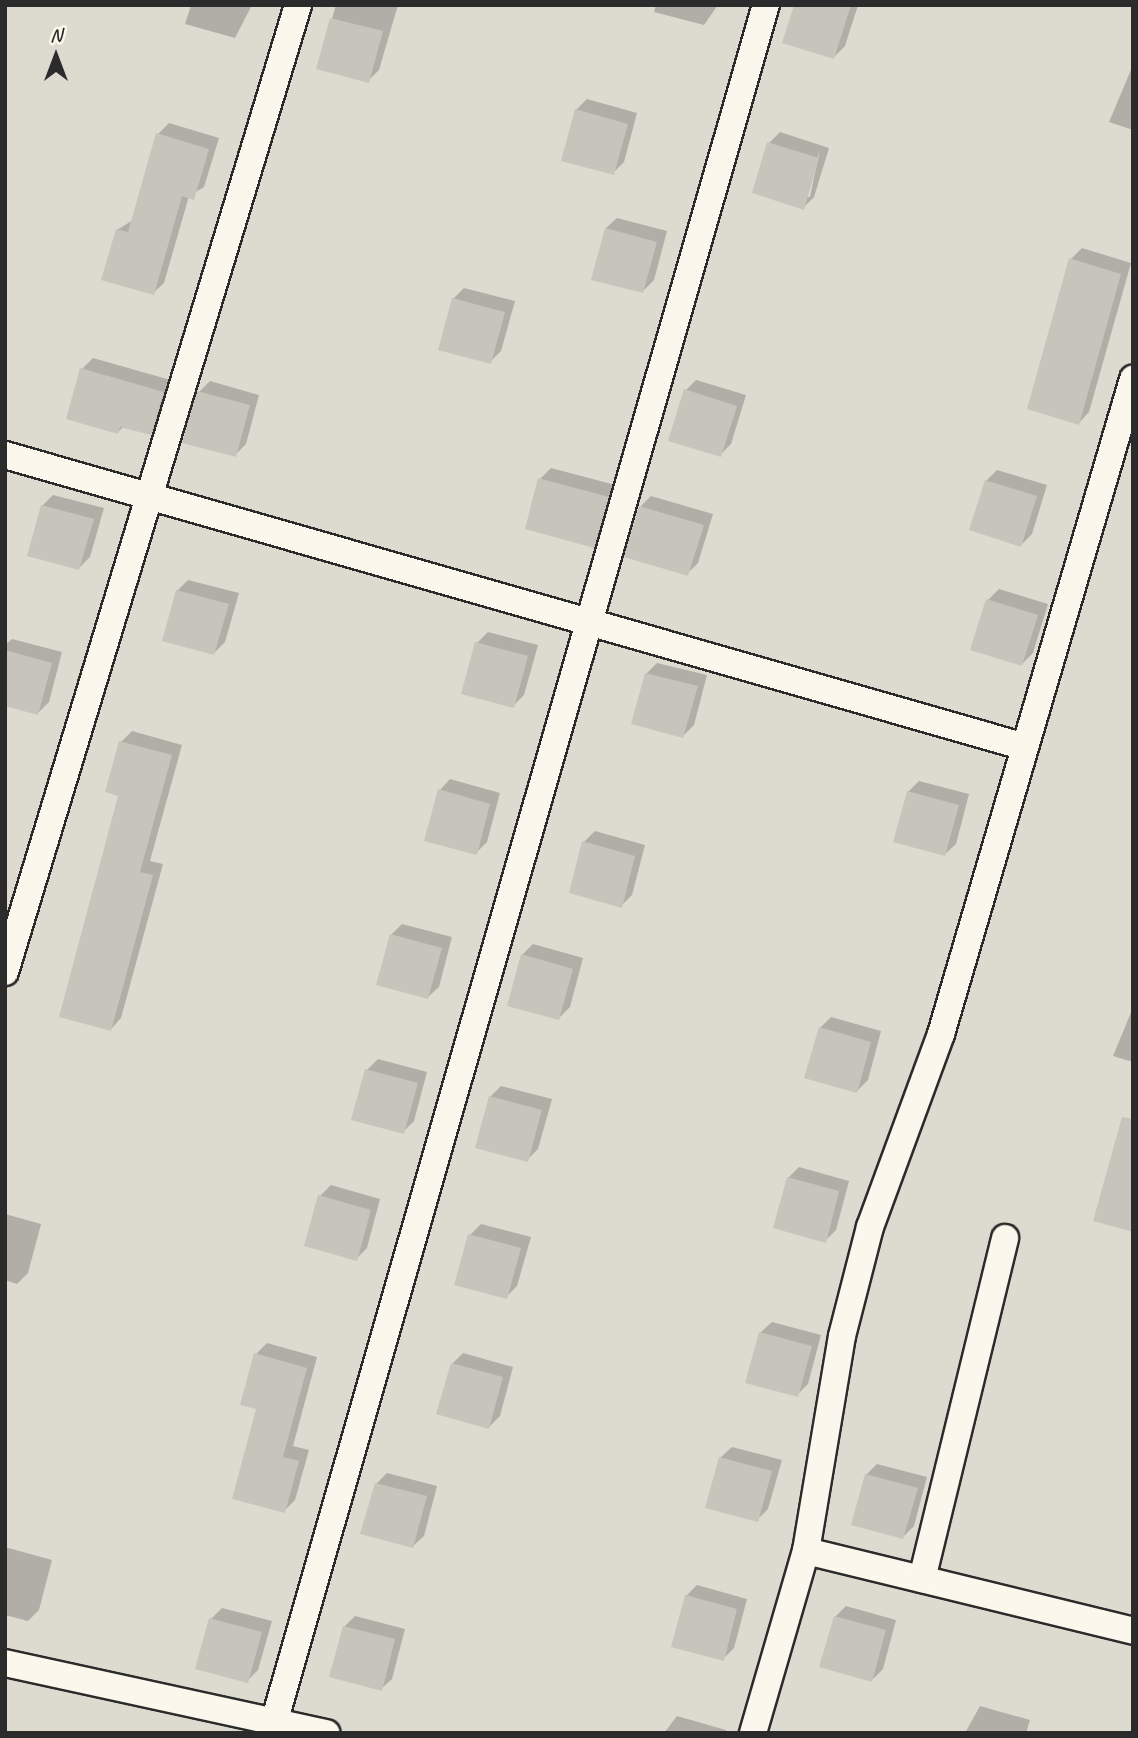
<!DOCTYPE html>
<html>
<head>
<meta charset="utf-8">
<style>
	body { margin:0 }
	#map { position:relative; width:1138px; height:1738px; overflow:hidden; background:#fbf7ec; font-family:Caveat,sans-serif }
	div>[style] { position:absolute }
	.green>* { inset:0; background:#dddad0 }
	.shadow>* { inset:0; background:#0003 }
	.building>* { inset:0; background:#c7c4bc }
	.roads { filter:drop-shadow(2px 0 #2b2b2b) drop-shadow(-2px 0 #2b2b2b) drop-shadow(0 2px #2b2b2b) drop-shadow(0 -2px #2b2b2b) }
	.lane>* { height:26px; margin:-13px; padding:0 13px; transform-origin:13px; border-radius:13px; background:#fbf7ec }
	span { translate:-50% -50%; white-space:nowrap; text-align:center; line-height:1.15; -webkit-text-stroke:5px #fbf7ec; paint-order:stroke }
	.frame { position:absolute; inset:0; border:7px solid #2b2b2b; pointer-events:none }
	.north { position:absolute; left:21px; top:21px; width:70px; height:70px; -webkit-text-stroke:5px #fbf7ec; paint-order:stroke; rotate:0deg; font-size:19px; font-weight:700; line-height:28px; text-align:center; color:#2b2b2b }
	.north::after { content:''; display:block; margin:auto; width:24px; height:32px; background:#2b2b2b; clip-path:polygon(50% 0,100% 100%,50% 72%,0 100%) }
</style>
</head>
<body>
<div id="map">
	<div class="green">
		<i style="clip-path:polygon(5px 5px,1133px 5px,1133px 1733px,5px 1733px)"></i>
	</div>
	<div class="shadow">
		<i style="clip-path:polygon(191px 5px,252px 5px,235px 38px,185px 24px)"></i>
		<i style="clip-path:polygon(336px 5px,398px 5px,379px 70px,368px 81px,318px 67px)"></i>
		<i style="clip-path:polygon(656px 5px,718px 5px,704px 25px,654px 12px)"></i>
		<i style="clip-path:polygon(796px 5px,858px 5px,845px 46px,834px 57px)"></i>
		<i style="clip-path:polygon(1133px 65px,1133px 130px,1109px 122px)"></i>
		<i style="clip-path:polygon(587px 99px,637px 113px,624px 162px,613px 173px,576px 110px)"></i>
		<i style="clip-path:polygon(169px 123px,219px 138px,204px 187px,189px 196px,164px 283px,153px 293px,117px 230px,133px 220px,158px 134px)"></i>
		<i style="clip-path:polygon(evenodd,780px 132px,829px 148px,814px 197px,803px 208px,769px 143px,780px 132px,820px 149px,810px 197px,806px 197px,820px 149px)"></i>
		<i style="clip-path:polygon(617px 218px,667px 231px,654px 280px,643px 291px,606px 228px)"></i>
		<i style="clip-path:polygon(1082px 248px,1131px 263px,1089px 412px,1079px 423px,1071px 259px)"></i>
		<i style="clip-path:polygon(464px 288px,515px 301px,501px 351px,490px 362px,453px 299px)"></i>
		<i style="clip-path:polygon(93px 358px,174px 381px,162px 422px,151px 433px,124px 426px,118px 432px,82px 369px)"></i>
		<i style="clip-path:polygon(696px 380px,746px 395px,731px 444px,720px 455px,686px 390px)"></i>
		<i style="clip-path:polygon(210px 381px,259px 395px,246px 444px,235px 455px,199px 392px)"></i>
		<i style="clip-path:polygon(551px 468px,619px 486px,605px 535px,594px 546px,540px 479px)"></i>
		<i style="clip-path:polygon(997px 470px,1047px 485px,1032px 534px,1021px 545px,986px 481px)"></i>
		<i style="clip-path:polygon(53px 495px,104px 508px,90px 557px,79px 568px,42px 506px)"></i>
		<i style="clip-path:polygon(651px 496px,713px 514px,698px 563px,687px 574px,641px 506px)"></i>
		<i style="clip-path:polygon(188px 580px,239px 593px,225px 642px,214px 653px,177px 591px)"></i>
		<i style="clip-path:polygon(999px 589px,1048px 604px,1033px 653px,1022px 664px,988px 600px)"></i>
		<i style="clip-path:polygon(488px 632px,538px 645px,524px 695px,513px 706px,477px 643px)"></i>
		<i style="clip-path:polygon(12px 639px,62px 652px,49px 702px,38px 713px,5px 704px,5px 645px)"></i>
		<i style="clip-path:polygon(657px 663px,707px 675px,694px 725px,683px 736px,646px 674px)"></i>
		<i style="clip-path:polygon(132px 731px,182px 745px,150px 861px,163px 864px,121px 1018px,111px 1029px,121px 742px)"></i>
		<i style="clip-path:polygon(450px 779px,500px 793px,487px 842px,476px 853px,440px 790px)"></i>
		<i style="clip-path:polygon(919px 781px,969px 794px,956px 844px,945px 854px,908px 792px)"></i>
		<i style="clip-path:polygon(595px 831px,645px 845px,632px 895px,621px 906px,584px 842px)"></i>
		<i style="clip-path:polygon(402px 924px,452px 937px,439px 987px,428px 997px,391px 935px)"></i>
		<i style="clip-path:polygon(533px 944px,583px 958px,570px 1007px,559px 1018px,522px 955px)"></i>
		<i style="clip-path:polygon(1132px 1010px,1133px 1011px,1133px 1062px,1113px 1056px)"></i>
		<i style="clip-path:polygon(831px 1017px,881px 1031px,868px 1080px,857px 1091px,820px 1028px)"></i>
		<i style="clip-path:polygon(378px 1059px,427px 1072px,414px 1121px,403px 1132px,367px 1070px)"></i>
		<i style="clip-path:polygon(501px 1086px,552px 1099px,538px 1149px,527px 1160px,490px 1097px)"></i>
		<i style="clip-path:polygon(799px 1167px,849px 1181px,836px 1230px,825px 1241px,788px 1178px)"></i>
		<i style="clip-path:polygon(331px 1185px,380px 1199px,367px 1248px,356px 1259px,320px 1196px)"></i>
		<i style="clip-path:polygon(5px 1214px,41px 1224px,28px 1273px,17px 1284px,5px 1280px)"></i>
		<i style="clip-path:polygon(481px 1224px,531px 1237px,517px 1286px,506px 1297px,470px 1235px)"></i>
		<i style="clip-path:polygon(772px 1322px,821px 1335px,808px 1384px,797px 1395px,747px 1381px,761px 1332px)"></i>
		<i style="clip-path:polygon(267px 1343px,317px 1357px,293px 1446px,309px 1450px,295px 1500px,284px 1511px,256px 1354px)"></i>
		<i style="clip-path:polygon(463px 1353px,513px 1367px,500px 1416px,489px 1427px,452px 1364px)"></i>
		<i style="clip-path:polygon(732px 1447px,782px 1460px,768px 1509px,757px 1520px,707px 1506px,721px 1457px)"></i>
		<i style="clip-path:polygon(877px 1464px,927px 1477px,914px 1526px,903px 1537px,866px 1475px)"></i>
		<i style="clip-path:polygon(387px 1473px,437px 1486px,424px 1536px,413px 1546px,376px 1484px)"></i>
		<i style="clip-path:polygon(5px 1547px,52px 1560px,39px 1610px,28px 1621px,5px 1615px)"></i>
		<i style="clip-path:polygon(697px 1585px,747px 1599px,734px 1648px,723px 1659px,686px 1596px)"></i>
		<i style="clip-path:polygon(846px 1606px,896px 1620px,883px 1669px,872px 1680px,835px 1617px)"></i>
		<i style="clip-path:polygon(222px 1608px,272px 1621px,258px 1670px,247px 1681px,211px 1619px)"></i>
		<i style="clip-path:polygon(355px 1616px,405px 1629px,392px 1679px,381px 1689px,344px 1627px)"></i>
		<i style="clip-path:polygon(980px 1706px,1030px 1720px,1026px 1733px,965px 1733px)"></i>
		<i style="clip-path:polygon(677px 1716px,726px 1730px,726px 1733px,664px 1733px)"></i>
	</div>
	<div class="building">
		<i style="clip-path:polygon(794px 5px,851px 5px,834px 59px,782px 43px)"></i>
		<i style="clip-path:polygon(330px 18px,383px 31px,369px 83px,316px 69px)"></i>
		<i style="clip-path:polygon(575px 109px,628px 124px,614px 175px,561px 161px)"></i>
		<i style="clip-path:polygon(156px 133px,209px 149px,194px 200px,182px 196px,154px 295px,101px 280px,116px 229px,128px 232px)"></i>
		<i style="clip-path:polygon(767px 142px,819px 158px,804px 210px,752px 193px)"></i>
		<i style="clip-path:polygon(605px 228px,657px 242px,643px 293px,591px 280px)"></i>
		<i style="clip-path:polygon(1069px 258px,1121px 274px,1079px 425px,1027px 409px)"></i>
		<i style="clip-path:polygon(452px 298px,505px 312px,491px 364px,438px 350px)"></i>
		<i style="clip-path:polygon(80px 368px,164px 392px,151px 435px,120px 427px,118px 434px,66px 419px)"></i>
		<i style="clip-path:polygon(684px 389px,737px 406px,721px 457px,668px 441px)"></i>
		<i style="clip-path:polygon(197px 391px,250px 405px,236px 457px,182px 443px)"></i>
		<i style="clip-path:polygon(538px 478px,609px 497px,594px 548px,525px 529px)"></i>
		<i style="clip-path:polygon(985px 480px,1037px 496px,1021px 547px,969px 530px)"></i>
		<i style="clip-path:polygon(41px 505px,94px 519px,79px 570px,27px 556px)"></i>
		<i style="clip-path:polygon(639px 506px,704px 525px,688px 576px,624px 557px)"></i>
		<i style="clip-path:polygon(176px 590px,229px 604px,214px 655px,162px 641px)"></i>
		<i style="clip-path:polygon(986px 599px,1038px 615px,1022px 666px,970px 650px)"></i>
		<i style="clip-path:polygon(475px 642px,528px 656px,514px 708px,461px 694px)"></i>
		<i style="clip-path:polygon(5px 650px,52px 663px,38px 715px,5px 706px)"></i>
		<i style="clip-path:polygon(645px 673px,698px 686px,683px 738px,631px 724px)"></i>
		<i style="clip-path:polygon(119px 741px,172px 755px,140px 872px,153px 875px,111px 1031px,59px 1017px,118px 796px,105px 792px)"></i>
		<i style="clip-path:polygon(438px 789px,490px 804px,477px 855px,424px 841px)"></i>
		<i style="clip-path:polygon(907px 791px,959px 805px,945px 856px,893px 842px)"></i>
		<i style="clip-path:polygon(582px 841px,635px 856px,622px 908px,569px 893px)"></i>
		<i style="clip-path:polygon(390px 934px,442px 948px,428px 999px,376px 985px)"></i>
		<i style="clip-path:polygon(521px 954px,573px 969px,559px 1020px,507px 1006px)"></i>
		<i style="clip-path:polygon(819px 1027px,871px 1042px,857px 1093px,804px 1078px)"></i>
		<i style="clip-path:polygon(365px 1069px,418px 1083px,404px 1134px,351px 1120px)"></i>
		<i style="clip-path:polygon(489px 1096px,542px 1110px,528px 1162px,475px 1148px)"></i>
		<i style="clip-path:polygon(1122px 1117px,1133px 1119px,1133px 1232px,1093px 1221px)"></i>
		<i style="clip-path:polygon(787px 1177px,839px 1191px,826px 1243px,773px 1228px)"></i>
		<i style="clip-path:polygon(318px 1195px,371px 1210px,357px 1261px,304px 1246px)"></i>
		<i style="clip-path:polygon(468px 1234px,521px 1248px,507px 1299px,454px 1285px)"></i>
		<i style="clip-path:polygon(759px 1332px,812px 1346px,798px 1397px,745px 1383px)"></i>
		<i style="clip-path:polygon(254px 1353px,307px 1368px,283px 1457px,299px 1461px,285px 1513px,232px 1499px,256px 1409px,240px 1405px)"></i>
		<i style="clip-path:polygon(451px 1363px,503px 1377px,489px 1429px,436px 1414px)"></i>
		<i style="clip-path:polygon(719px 1457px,772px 1471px,758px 1522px,705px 1508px)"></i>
		<i style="clip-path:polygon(865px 1474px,918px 1488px,903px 1539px,851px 1525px)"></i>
		<i style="clip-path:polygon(375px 1483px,427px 1496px,413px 1548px,360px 1534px)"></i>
		<i style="clip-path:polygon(685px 1595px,737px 1609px,724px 1661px,671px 1647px)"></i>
		<i style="clip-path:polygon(834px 1616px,886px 1630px,872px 1682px,819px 1667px)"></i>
		<i style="clip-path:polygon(209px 1618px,262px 1632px,248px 1683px,195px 1669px)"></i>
		<i style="clip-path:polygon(343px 1626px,395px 1639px,382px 1691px,329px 1677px)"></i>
	</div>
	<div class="roads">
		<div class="lane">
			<i style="left:5px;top:455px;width:1058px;rotate:15.97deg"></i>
			<i style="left:5px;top:972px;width:1010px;rotate:-73.14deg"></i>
			<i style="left:806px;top:1551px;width:337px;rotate:13.7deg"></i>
			<i style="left:922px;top:1579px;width:351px;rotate:-76.3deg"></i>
			<i style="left:5px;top:1663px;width:329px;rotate:12.3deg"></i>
			<i style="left:271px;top:1733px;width:1798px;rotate:-74.02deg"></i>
			<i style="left:753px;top:1733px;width:190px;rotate:-73.8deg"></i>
			<i style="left:806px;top:1551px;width:218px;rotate:-80.5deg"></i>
			<i style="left:842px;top:1336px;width:113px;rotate:-75.6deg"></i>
			<i style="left:870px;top:1227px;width:206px;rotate:-69.8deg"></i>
			<i style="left:941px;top:1034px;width:683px;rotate:-73.66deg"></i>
		</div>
	</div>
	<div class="frame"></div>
	<div class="north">N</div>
</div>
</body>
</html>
